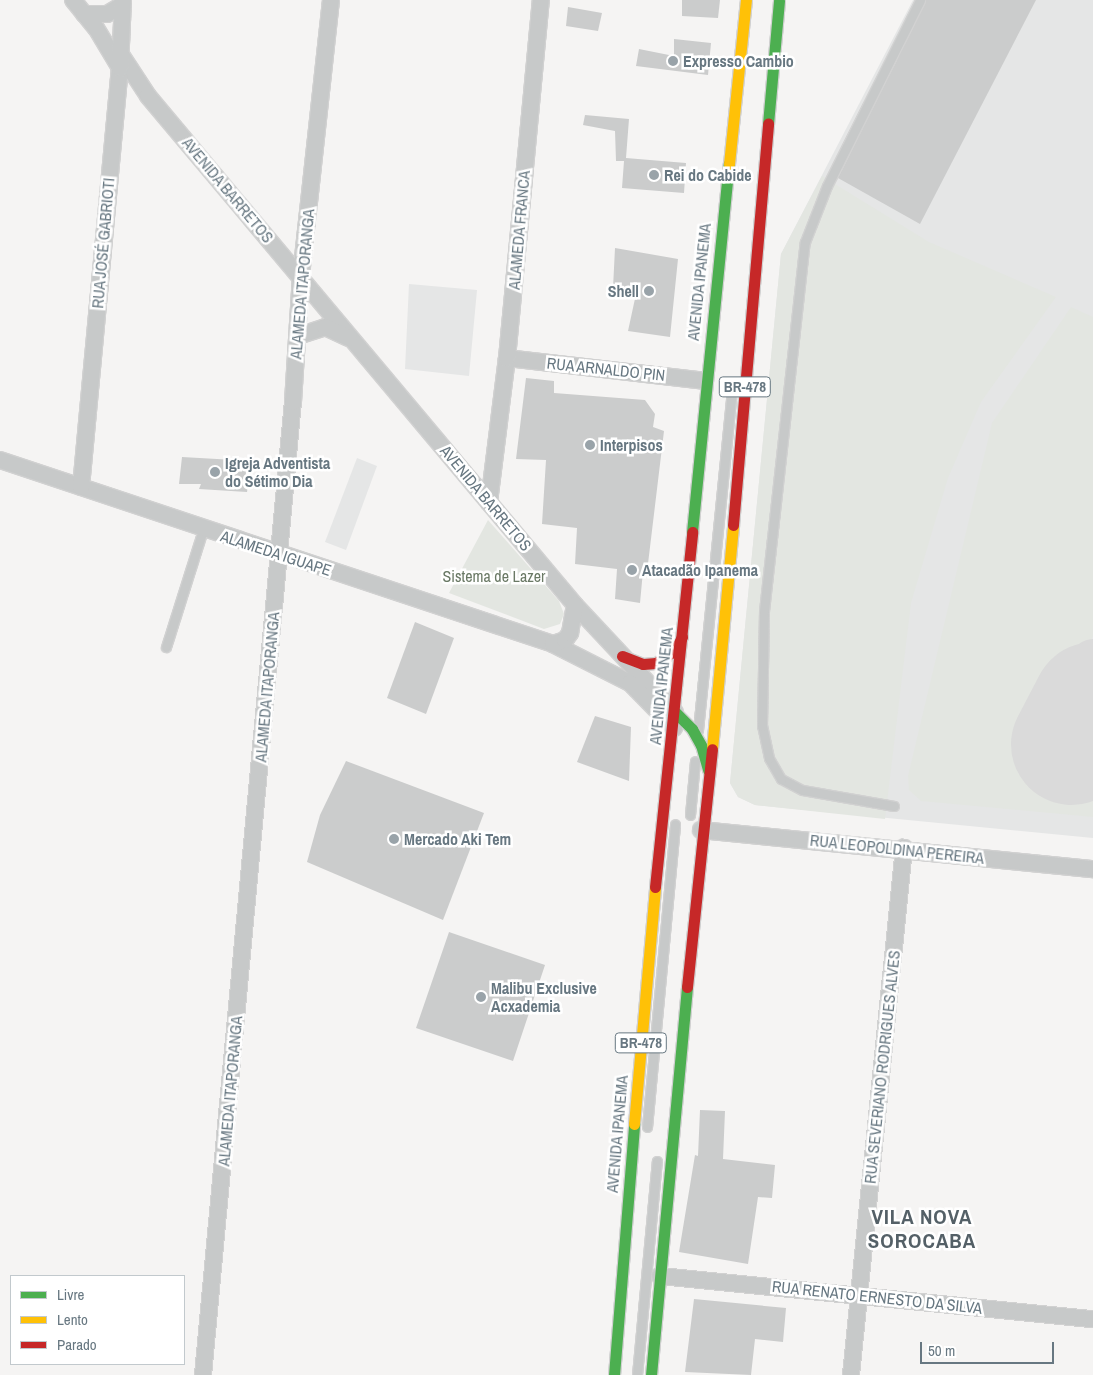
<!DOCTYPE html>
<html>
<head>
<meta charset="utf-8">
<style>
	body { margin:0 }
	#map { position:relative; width:1093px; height:1375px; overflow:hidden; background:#f5f4f3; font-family:"Archivo Narrow",sans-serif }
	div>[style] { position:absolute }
	.built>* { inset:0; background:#e5e6e6 }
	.green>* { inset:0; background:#e3e6e1 }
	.taxiway>* { height:49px; margin:-24.5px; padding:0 24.5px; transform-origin:24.5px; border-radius:24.5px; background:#dadada }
	.runway>* { height:121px; margin:-60.5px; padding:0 60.5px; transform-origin:60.5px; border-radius:60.5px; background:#dadada }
	.building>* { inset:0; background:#cbcccc }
	.roads { filter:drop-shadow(1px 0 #d1d1d1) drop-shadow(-1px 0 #d1d1d1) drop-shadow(0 1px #d1d1d1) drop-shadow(0 -1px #d1d1d1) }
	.lane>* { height:9px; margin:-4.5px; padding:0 4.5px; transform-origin:4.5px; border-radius:4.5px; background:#c7c9c9 }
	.street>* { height:16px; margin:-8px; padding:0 8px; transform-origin:8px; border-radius:8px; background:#c7c9c9 }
	.fast>* { height:11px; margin:-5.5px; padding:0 5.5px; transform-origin:5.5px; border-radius:5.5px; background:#4caf50 }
	.slow>* { height:11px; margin:-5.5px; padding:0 5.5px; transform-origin:5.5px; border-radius:5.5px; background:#ffc107 }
	.jam>* { height:11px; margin:-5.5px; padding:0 5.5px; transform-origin:5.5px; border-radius:5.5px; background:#c62828 }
	.dots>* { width:14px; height:14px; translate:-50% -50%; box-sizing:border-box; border:2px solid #fff; border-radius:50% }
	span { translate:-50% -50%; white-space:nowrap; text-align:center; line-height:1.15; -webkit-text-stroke:5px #fff; paint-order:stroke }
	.shield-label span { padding:1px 4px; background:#fff; border:1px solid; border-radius:4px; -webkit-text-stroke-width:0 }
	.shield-label { font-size:15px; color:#677781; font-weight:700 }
	.poi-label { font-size:16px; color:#677781; font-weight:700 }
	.left { translate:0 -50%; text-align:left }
	.right { translate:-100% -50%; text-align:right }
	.street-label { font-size:16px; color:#677781 }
	.park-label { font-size:16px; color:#6a7965 }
	.district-label { font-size:21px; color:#546067; font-weight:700; letter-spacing:1px }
	.legend { position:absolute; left:10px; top:1275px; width:175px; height:90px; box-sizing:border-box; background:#fff; border:1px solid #c2c9cd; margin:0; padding:6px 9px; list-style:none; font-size:15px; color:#677781 }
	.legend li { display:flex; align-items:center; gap:10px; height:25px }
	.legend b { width:25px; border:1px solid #c2c9cd }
	.scale { position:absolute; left:920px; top:1342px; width:134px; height:22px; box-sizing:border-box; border:2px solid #677781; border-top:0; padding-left:6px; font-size:15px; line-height:18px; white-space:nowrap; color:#677781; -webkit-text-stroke:4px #fff; paint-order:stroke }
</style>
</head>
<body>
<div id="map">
	<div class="built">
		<i style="clip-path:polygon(913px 0,1093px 0,1093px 838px,755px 805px,738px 797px,730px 783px,781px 254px)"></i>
		<i style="clip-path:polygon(409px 284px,477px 290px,469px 376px,405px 369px)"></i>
		<i style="clip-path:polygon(357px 458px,377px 466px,346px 550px,325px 542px)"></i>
	</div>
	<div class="green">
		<i style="clip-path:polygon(822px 176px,929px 242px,1056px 297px,981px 402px,948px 478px,911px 603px,885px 819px,755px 805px,738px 797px,730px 783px,781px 254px)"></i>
		<i style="clip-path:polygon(1071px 307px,1093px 317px,1093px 636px,1042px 735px,1093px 761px,1093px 817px,921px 801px,909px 790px,908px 776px,992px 423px)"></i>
		<i style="clip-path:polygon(488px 520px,559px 601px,564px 614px,560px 624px,544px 629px,449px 593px)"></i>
	</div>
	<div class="taxiway">
		<i style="left:1093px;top:663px;width:11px;rotate:128deg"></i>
		<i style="left:1086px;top:672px;width:36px;rotate:108deg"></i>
		<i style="left:1075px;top:706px;width:25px;rotate:83deg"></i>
		<i style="left:1078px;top:731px;width:21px;rotate:43deg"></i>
	</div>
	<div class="runway">
		<i style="left:1071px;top:744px;width:47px;rotate:-62.4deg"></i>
	</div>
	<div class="building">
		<i style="clip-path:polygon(682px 0,720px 0,718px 18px,682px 16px)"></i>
		<i style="clip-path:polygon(926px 0,1036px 0,920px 224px,838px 178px)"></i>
		<i style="clip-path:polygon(568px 7px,602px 13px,598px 31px,566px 26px)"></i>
		<i style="clip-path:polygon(674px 39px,711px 43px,708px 75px,636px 66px,639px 49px,674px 56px)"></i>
		<i style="clip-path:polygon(585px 115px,629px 119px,626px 158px,686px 163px,684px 193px,622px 188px,624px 161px,616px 161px,615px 131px,583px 125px)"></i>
		<i style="clip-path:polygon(615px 248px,678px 259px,670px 337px,628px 331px,636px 294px,613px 288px)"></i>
		<i style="clip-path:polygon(526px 378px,554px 381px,554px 393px,645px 400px,655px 414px,653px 427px,664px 431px,647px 572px,643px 571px,640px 603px,615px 599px,617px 569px,575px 564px,577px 528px,542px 524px,546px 460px,516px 459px)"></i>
		<i style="clip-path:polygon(182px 457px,252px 461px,247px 492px,199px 489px,201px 484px,179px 484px)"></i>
		<i style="clip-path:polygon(415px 622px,454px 638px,426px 714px,387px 698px)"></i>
		<i style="clip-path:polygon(595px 716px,631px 727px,629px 781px,577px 762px)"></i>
		<i style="clip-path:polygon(346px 761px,484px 813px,443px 920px,307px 862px,320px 815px)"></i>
		<i style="clip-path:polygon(449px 932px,545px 965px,513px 1061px,416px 1028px)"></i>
		<i style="clip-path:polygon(700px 1110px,725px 1111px,723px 1159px,775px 1165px,772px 1198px,758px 1197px,748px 1264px,679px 1252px,695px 1155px,698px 1156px)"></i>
		<i style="clip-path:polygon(694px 1299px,786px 1308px,783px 1342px,755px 1339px,751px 1375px,685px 1372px)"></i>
	</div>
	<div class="roads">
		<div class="lane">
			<i style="left:166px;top:647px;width:123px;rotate:-72.5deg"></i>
			<i style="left:698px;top:730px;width:335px;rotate:-84.3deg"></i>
			<i style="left:894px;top:806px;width:93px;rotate:-170.1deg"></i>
			<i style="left:802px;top:790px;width:24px;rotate:-152deg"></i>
			<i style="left:781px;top:779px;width:24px;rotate:-120deg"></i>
			<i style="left:769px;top:758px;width:33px;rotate:-102deg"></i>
			<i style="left:762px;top:726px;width:115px;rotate:-89deg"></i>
			<i style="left:764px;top:611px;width:371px;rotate:-83.7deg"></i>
			<i style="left:805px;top:242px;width:60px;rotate:-68.6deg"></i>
			<i style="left:827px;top:186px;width:208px;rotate:-63.4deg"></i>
			<i style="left:690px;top:815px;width:54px;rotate:-84.7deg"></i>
			<i style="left:647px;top:1127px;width:304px;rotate:-84.7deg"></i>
			<i style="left:637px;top:1375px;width:215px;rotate:-84.7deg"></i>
		</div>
		<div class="street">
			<i style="left:73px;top:0;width:36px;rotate:51deg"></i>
			<i style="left:96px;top:28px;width:47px;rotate:59deg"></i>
			<i style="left:84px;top:14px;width:23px"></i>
			<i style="left:107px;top:14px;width:17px;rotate:-31deg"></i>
			<i style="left:120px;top:53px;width:51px;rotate:56.9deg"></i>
			<i style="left:148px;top:96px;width:664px;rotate:50.01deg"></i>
			<i style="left:575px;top:605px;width:146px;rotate:46.9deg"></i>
			<i style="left:298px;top:336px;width:28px;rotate:-18deg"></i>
			<i style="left:325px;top:327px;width:26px;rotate:25deg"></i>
			<i style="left:507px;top:358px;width:199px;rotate:6.6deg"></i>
			<i style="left:0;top:460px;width:583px;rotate:18.4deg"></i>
			<i style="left:553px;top:644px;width:86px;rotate:26.9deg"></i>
			<i style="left:630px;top:683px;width:63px;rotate:45.6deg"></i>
			<i style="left:81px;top:487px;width:421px;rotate:-84.7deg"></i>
			<i style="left:120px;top:68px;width:68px;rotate:-87.5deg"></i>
			<i style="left:489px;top:502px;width:145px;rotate:-82.9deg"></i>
			<i style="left:507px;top:358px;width:360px;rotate:-84.6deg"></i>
			<i style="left:553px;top:644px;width:13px;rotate:-18deg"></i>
			<i style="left:565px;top:640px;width:9px;rotate:-54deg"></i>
			<i style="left:570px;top:633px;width:28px;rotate:-80deg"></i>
			<i style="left:701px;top:830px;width:394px;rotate:5.7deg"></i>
			<i style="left:660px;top:1276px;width:435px;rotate:5.7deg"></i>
			<i style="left:203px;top:1375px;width:977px;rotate:-84.72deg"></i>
			<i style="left:293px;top:402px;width:126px;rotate:-86.4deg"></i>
			<i style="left:301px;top:276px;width:278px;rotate:-83.8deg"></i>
			<i style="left:851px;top:1375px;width:530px;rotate:-84.26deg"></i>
		</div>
		<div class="fast">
			<i style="left:768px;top:124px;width:124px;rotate:-84.9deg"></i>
			<i style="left:692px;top:532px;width:370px;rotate:-84.3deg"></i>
			<i style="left:675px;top:712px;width:24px;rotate:45deg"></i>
			<i style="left:692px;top:729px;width:18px;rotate:61deg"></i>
			<i style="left:701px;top:745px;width:26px;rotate:74deg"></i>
			<i style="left:614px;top:1375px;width:252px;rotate:-85.4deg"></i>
			<i style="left:651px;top:1375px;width:390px;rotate:-84.7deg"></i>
		</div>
		<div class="slow">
			<i style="left:729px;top:164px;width:165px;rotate:-84.1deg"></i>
			<i style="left:712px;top:749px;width:225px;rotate:-84.6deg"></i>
			<i style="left:634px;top:1124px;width:238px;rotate:-84.9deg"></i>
		</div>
		<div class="jam">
			<i style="left:733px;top:525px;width:403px;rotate:-85deg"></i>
			<i style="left:622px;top:656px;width:22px;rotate:21deg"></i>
			<i style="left:643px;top:664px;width:13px;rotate:-4deg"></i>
			<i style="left:656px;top:663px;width:23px;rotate:-34deg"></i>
			<i style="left:675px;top:650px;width:15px;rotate:-62deg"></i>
			<i style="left:655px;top:887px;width:357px;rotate:-84deg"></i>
			<i style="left:687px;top:987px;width:239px;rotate:-84deg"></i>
		</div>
	</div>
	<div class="dots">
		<i style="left:673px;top:61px;background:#99a3a9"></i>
		<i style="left:654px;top:175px;background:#99a3a9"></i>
		<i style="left:649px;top:291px;background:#99a3a9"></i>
		<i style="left:590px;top:445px;background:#99a3a9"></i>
		<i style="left:215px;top:472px;background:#99a3a9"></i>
		<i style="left:632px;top:570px;background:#99a3a9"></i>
		<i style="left:394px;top:839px;background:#99a3a9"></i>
		<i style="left:481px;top:997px;background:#99a3a9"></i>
	</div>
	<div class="shield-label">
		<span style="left:745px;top:387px">BR-478</span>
		<span style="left:641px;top:1043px">BR-478</span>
	</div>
	<div class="poi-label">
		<span class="left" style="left:683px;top:61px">Expresso Cambio</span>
		<span class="left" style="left:664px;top:175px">Rei do Cabide</span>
		<span class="right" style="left:639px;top:291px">Shell</span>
		<span class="left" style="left:600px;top:445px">Interpisos</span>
		<span class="left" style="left:225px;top:472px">Igreja Adventista<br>do Sétimo Dia</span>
		<span class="left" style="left:642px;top:570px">Atacadão Ipanema</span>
		<span class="left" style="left:404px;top:839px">Mercado Aki Tem</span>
		<span class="left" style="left:491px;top:997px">Malibu Exclusive<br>Acxademia</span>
	</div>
	<div class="street-label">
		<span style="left:228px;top:190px;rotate:50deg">AVENIDA BARRETOS</span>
		<span style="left:519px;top:230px;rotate:-85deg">ALAMEDA FRANCA</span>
		<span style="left:103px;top:243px;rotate:-85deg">RUA JOSÉ GABRIOTI</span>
		<span style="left:699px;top:282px;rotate:-84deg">AVENIDA IPANEMA</span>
		<span style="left:302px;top:284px;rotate:-85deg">ALAMEDA ITAPORANGA</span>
		<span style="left:606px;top:369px;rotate:6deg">RUA ARNALDO PIN</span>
		<span style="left:486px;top:498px;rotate:50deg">AVENIDA BARRETOS</span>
		<span style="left:276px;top:553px;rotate:18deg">ALAMEDA IGUAPE</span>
		<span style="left:661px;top:686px;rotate:-84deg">AVENIDA IPANEMA</span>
		<span style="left:267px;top:687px;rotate:-85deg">ALAMEDA ITAPORANGA</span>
		<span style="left:897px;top:849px;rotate:6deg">RUA LEOPOLDINA PEREIRA</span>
		<span style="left:882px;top:1067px;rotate:-84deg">RUA SEVERIANO RODRIGUES ALVES</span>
		<span style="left:230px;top:1091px;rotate:-85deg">ALAMEDA ITAPORANGA</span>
		<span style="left:617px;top:1134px;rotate:-85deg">AVENIDA IPANEMA</span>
		<span style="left:877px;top:1297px;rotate:6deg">RUA RENATO ERNESTO DA SILVA</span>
	</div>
	<div class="park-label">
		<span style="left:494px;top:576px">Sistema de Lazer</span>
	</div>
	<div class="district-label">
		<span style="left:922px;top:1229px">VILA NOVA<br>SOROCABA</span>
	</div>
	<ul class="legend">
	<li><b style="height:6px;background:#4caf50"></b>Livre</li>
	<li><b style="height:6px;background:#ffc107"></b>Lento</li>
	<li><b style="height:6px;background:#c62828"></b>Parado</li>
	</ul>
	<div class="scale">50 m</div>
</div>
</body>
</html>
